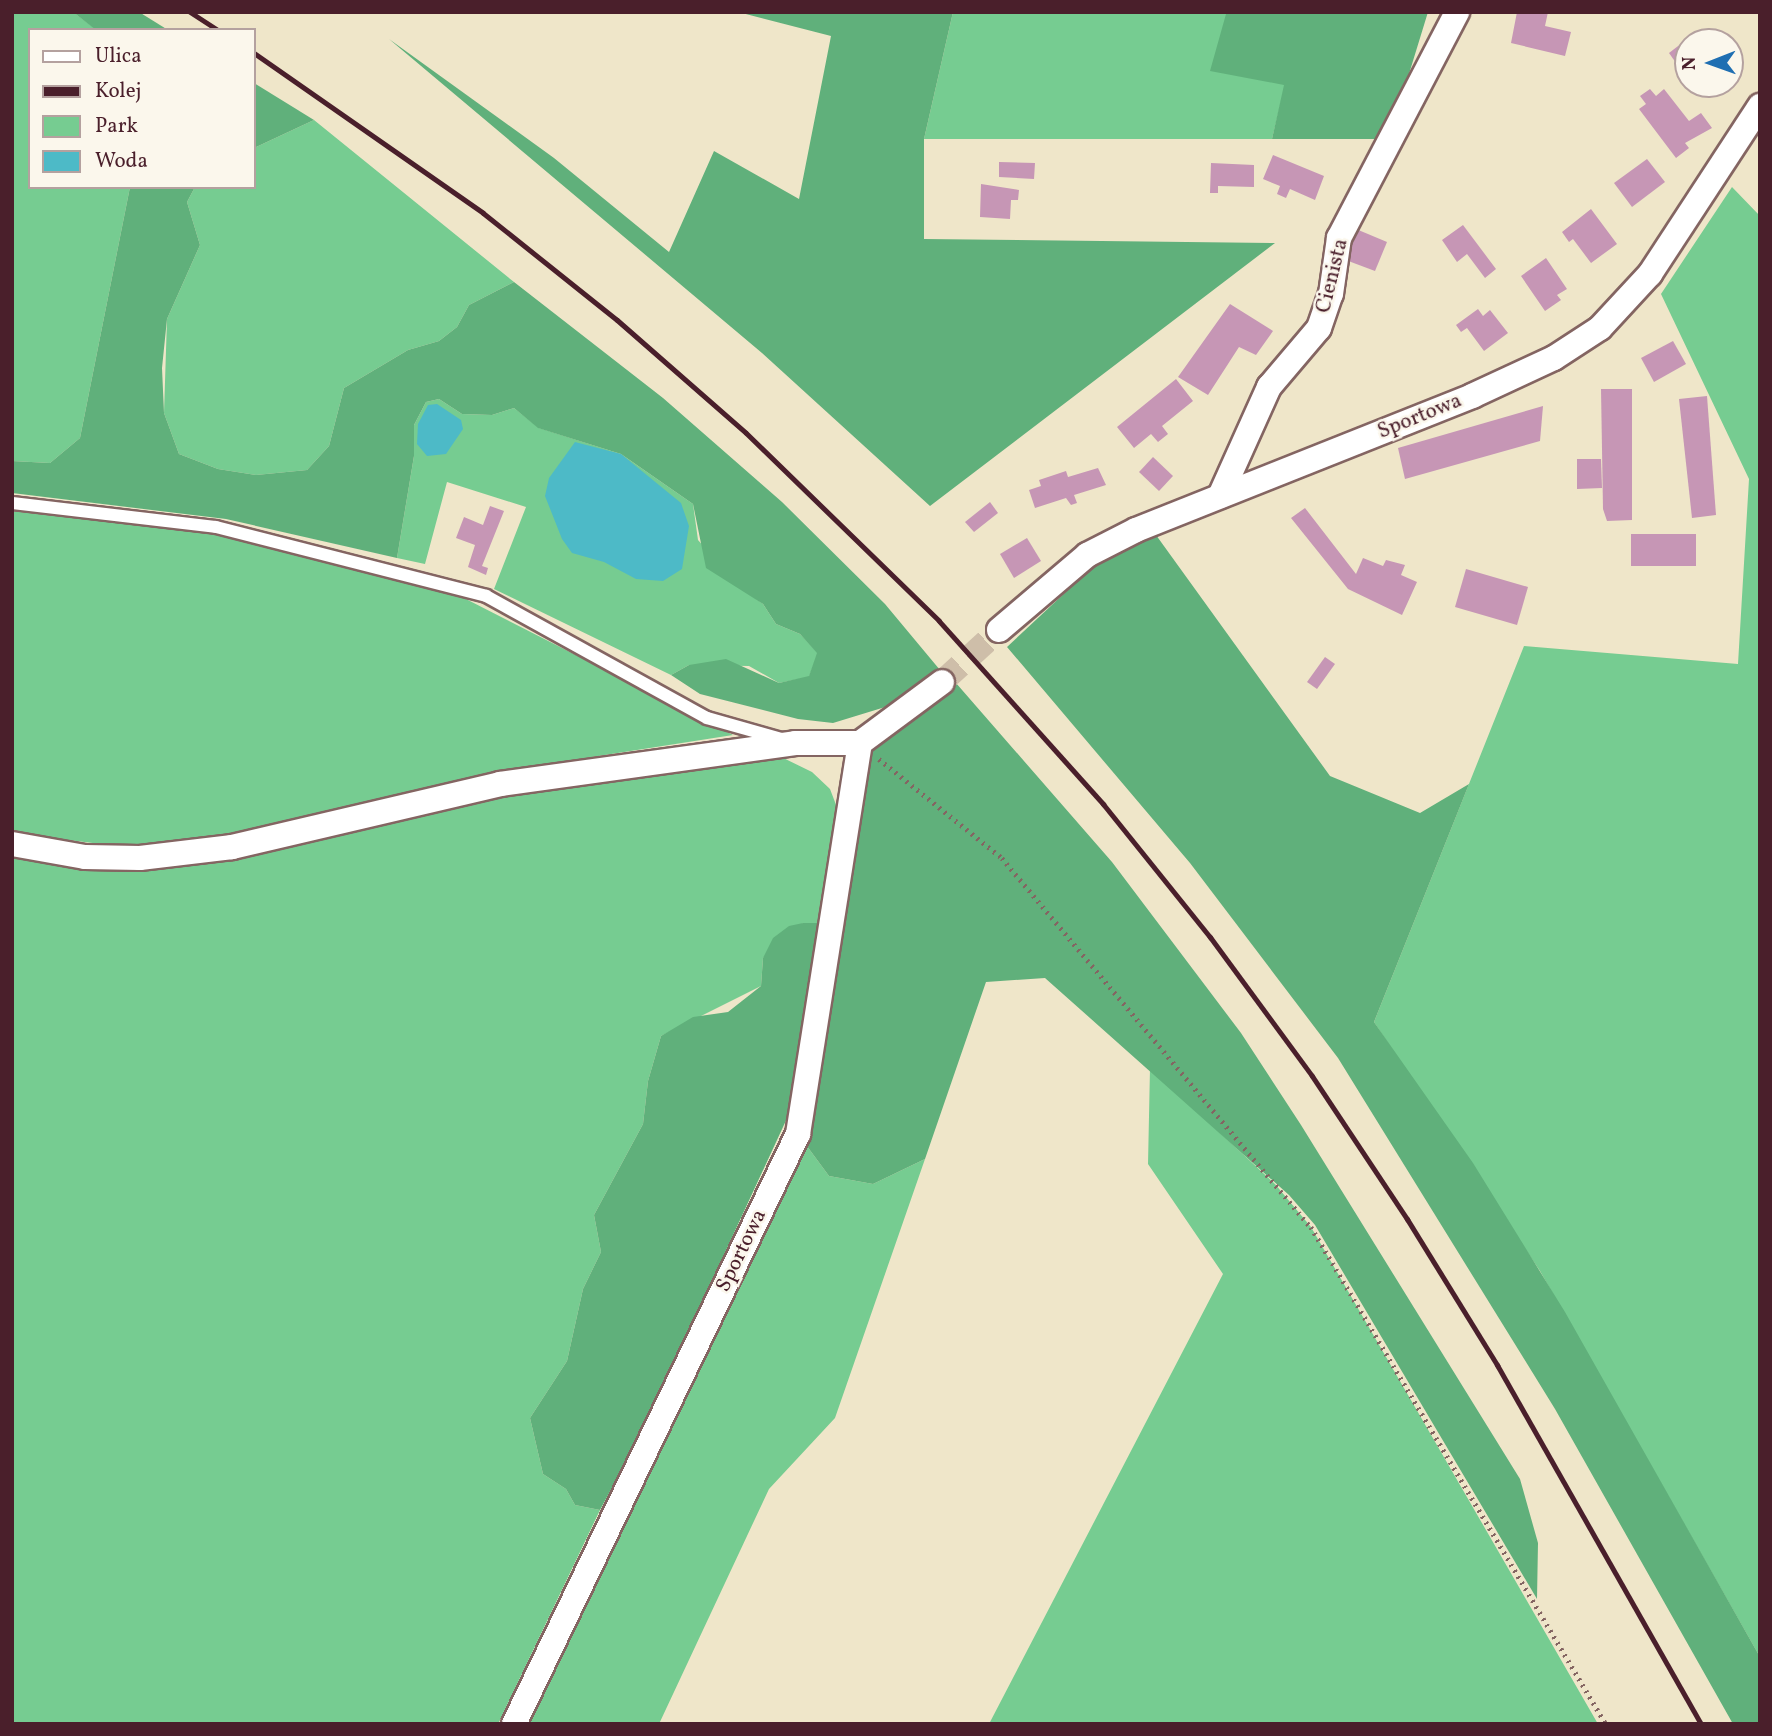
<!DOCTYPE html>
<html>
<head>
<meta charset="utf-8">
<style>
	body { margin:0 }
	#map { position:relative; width:1772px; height:1736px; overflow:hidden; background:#efe6c9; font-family:Vollkorn,serif }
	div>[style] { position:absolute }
	.green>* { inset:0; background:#76cc91 }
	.forest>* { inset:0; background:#60b07b }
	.water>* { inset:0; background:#4dbac7 }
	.building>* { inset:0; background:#c696b5 }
	.street-tunnel>* { height:24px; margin-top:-12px; transform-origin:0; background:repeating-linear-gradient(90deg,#cebea9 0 24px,transparent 0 36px) }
	.path>* { height:4.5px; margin-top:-2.25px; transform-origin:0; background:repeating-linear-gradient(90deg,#846562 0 2px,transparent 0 7px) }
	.roads { filter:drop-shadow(2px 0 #846562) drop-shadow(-2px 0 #846562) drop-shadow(0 2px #846562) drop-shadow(0 -2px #846562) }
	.lane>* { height:12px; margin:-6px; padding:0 6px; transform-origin:6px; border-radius:6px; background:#fff }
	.street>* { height:24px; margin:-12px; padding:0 12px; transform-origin:12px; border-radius:12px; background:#fff }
	.rail>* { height:5px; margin:-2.5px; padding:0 2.5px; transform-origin:2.5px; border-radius:2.5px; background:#4a1f2b }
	span { translate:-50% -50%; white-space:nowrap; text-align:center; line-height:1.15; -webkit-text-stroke:5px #fbf7ec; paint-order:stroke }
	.street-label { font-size:21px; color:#4a1f2b }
	.frame { position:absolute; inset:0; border:14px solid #4a1f2b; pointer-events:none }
	.legend { position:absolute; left:28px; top:28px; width:228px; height:161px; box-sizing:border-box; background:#fbf7ec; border:2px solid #b4a19f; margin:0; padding:9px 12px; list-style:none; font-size:21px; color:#4a1f2b }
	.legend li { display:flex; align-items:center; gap:14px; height:35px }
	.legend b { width:35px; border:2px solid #b4a19f }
	.north { position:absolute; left:1674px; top:28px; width:70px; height:70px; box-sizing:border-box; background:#fbf7ec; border:2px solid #b4a19f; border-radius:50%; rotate:269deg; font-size:19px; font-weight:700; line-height:28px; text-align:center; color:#4a1f2b }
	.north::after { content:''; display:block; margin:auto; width:24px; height:32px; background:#1f6fb2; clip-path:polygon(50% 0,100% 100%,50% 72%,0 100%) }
</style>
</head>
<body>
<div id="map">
	<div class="green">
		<i style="clip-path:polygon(12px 12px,73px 12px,97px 30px,30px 30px,30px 187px,130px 187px,80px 438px,50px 463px,12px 461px)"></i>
		<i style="clip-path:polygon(953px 12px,1226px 14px,1285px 85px,1272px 139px,924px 139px)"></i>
		<i style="clip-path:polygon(314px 120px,514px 282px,469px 305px,457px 327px,439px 341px,408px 350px,344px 388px,329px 446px,307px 470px,256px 475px,218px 469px,179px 454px,164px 413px,167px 319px,200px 245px,187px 202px,195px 187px,254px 187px,254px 148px)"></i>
		<i style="clip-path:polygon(1732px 187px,1760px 216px,1760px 1657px,1540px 1271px,1374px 1022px,1524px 646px,1738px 664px,1749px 479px,1661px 294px)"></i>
		<i style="clip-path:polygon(439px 399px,462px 414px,492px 415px,514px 408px,539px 428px,621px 454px,693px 504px,698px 540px,737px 585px,763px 604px,776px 624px,800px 634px,818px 653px,809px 677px,779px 683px,749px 666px,689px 665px,671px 675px,494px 589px,526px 507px,447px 482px,425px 564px,397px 558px,414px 456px,414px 425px,426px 402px)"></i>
		<i style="clip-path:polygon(12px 511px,214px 534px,462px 597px,733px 735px,541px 765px,210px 839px,117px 846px,12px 833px)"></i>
		<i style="clip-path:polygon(769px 751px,812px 772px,830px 789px,838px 810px,820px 923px,803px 923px,763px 958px,761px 986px,661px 1036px,648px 1081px,643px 1124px,594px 1215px,601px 1252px,583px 1289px,567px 1361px,530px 1418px,543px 1474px,566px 1489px,575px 1505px,600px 1510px,498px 1724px,12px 1724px,12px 852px,120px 867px,510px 791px)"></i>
		<i style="clip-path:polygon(1150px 1068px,1275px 1184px,1311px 1227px,1598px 1724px,989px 1724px,1223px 1274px,1148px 1164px)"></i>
		<i style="clip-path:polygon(798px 1134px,829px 1176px,873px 1184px,925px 1159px,835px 1418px,769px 1489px,659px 1724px,522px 1724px)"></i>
	</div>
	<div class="forest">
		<i style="clip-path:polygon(73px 12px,139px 12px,168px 30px,96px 30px)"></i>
		<i style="clip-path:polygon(738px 12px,953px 12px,924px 139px,924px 239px,1275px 243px,930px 506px,762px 353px,389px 39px,554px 158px,669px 252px,714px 151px,799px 199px,831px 36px)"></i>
		<i style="clip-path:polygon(1196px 12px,1428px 12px,1389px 139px,1272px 139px,1284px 85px,1210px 71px,1226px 14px)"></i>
		<i style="clip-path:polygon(254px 83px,314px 120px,254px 148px)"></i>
		<i style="clip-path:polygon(130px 187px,195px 187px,187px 202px,200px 245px,167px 319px,162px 368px,164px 413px,179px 454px,218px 469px,256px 475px,307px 470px,329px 446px,344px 388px,408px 350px,439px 341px,457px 327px,469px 305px,514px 282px,663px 398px,782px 502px,885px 604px,940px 670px,895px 704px,833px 723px,798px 719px,700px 694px,671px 675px,689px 665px,726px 659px,779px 683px,809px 676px,817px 653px,800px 634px,776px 624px,763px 604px,706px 568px,693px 504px,621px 454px,538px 428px,514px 408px,492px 415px,462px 414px,439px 399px,426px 402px,414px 425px,414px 456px,397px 558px,226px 519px,12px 493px,12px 461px,50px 463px,80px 438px)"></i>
		<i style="clip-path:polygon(1156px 535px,1330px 776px,1420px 813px,1469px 784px,1374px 1022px,1473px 1163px,1565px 1312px,1760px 1657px,1760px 1724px,1733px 1724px,1555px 1409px,1338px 1058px,1190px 863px,1007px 647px,1099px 561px)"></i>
		<i style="clip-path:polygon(949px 675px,1112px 862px,1241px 1033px,1301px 1125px,1520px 1479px,1538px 1543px,1537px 1599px,1315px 1225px,1289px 1195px,1045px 978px,986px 982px,925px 1159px,873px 1184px,829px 1176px,798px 1134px,860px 743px)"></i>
		<i style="clip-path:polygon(803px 923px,820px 923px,789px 1114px,643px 1430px,600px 1510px,575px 1505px,566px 1489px,543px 1474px,530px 1418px,567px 1361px,583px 1289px,601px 1252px,594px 1215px,643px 1124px,648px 1081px,661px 1036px,693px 1017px,728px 1012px,761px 986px,763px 958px,773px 938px,789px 926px)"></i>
	</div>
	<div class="water">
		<i style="clip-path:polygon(437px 404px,461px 420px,463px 429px,446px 454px,427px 456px,417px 444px,418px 424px,428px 405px)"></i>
		<i style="clip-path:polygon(575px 442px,621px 454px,681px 503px,689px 526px,682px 569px,663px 581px,636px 579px,604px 562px,572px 553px,562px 539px,545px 496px,549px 478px)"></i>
	</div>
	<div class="building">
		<i style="clip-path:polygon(1517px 12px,1548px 12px,1545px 26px,1571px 32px,1565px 56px,1511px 43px)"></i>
		<i style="clip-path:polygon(1682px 43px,1688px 51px,1688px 80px,1669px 53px)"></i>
		<i style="clip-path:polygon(1703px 84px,1730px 84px,1713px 97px)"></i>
		<i style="clip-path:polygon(1650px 89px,1656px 96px,1664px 89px,1689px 121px,1701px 113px,1712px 128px,1685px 143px,1689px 148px,1676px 158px,1639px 109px,1646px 104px,1640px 96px)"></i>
		<i style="clip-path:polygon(1273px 155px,1324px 176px,1315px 200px,1290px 189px,1286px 198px,1277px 194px,1280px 186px,1263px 179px)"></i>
		<i style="clip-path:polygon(1647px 159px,1665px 182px,1632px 207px,1614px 183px)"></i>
		<i style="clip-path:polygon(999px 162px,1035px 163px,1034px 179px,999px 177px)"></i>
		<i style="clip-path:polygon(1211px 163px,1254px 165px,1254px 187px,1218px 186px,1218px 193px,1210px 193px)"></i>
		<i style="clip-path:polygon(981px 184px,1019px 190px,1018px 200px,1011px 200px,1010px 219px,980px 217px)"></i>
		<i style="clip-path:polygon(1591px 209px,1617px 244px,1591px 263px,1573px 239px,1569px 242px,1562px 232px)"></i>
		<i style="clip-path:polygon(1463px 225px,1496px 269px,1485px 278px,1467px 254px,1457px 262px,1442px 240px)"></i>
		<i style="clip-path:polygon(1356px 229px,1387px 242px,1375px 271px,1343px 259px)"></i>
		<i style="clip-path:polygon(1546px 258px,1567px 289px,1557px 295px,1561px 300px,1545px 311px,1521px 276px)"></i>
		<i style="clip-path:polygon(1230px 304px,1273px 331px,1256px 355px,1239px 347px,1208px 395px,1178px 377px)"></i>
		<i style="clip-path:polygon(1478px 309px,1483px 316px,1490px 310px,1508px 333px,1484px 351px,1467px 328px,1461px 332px,1456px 325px)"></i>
		<i style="clip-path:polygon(1673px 341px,1686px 364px,1654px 382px,1641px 358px)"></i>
		<i style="clip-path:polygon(1176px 379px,1193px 401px,1162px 426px,1168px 434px,1158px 442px,1151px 434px,1134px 448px,1117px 427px)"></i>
		<i style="clip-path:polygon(1601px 389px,1632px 389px,1632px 520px,1607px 521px,1603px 509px)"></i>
		<i style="clip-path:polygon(1707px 396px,1716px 515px,1692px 518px,1679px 399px)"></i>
		<i style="clip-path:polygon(1543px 406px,1540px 441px,1405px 479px,1398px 448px)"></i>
		<i style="clip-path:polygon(1153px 457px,1173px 476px,1159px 491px,1139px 472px)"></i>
		<i style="clip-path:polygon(1577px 459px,1601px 459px,1602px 488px,1577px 489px)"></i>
		<i style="clip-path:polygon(1098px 468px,1106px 485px,1074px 495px,1077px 503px,1071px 505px,1066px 498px,1035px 508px,1029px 490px,1041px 486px,1039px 480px,1066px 471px,1068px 477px)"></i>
		<i style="clip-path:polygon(990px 502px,998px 513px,974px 532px,965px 522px)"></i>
		<i style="clip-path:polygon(490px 506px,504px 511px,482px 566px,488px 568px,486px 575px,468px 567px,475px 545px,456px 538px,464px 517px,483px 525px)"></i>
		<i style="clip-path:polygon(1305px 508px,1356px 574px,1363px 558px,1383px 566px,1386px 560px,1405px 565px,1401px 575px,1417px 582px,1402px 615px,1348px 589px,1291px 518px)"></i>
		<i style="clip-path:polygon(1631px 534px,1696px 534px,1696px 566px,1631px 566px)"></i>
		<i style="clip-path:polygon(1027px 538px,1041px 561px,1014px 578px,1000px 554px)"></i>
		<i style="clip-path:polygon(1466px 569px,1528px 587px,1517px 625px,1455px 607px)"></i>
		<i style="clip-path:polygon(1325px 657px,1335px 664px,1317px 689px,1307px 682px)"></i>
	</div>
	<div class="street-tunnel">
		<i style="left:942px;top:682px;width:77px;rotate:-42.4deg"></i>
	</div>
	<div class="path">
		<i style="left:879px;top:759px;width:158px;rotate:38.8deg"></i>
		<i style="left:1002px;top:858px;width:481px;rotate:50.1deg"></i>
		<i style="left:1311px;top:1227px;width:578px;rotate:59.31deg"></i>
	</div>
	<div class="roads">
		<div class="lane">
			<i style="left:12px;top:503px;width:205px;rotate:6.7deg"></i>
			<i style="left:216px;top:527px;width:279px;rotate:14.3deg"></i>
			<i style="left:486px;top:596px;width:252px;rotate:28.9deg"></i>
			<i style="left:707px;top:718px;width:77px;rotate:15.8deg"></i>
		</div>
		<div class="street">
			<i style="left:1220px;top:496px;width:120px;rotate:-65.8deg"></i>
			<i style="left:1269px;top:387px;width:77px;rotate:-49.7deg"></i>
			<i style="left:1319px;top:328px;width:36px;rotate:-71deg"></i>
			<i style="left:1331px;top:294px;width:57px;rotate:-81.9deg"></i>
			<i style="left:1339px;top:238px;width:255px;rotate:-62.4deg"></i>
			<i style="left:999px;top:630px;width:116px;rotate:-40.4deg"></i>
			<i style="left:1087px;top:555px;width:55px;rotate:-27deg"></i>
			<i style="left:1136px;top:530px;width:362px;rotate:-21.7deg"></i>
			<i style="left:1472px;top:396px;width:90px;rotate:-24.9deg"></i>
			<i style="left:1554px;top:358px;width:55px;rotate:-33.1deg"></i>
			<i style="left:1600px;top:328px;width:74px;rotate:-47.2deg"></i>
			<i style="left:1650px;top:274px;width:201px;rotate:-56.8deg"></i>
			<i style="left:12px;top:844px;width:74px;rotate:10.1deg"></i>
			<i style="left:85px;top:857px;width:55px;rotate:1deg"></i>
			<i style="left:140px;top:858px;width:93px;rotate:-6.8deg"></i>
			<i style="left:232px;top:847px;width:275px;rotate:-13.2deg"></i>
			<i style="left:500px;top:784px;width:298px;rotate:-7.9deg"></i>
			<i style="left:795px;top:743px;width:65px"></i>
			<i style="left:860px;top:743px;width:102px;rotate:-36.6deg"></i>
			<i style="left:514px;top:1724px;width:655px;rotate:-64.3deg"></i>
			<i style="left:798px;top:1134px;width:396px;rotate:-81deg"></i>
		</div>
	</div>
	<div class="rail">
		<i style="left:190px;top:12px;width:33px;rotate:33deg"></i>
		<i style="left:254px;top:53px;width:279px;rotate:34.9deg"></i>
		<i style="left:483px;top:213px;width:171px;rotate:38.6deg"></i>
		<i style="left:617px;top:320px;width:171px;rotate:41.2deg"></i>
		<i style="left:746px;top:433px;width:269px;rotate:44.2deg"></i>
		<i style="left:939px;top:621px;width:246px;rotate:48.1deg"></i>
		<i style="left:1103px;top:804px;width:171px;rotate:51.2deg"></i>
		<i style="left:1210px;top:937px;width:172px;rotate:53.7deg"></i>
		<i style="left:1312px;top:1076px;width:172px;rotate:56.4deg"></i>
		<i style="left:1407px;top:1219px;width:172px;rotate:58.3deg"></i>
		<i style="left:1497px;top:1365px;width:413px;rotate:60.4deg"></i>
	</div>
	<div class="street-label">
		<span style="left:1333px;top:276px;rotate:-76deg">Cienista</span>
		<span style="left:1420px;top:417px;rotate:-22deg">Sportowa</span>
		<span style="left:742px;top:1251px;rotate:-64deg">Sportowa</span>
	</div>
	<div class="frame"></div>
	<ul class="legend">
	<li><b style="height:9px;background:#fff"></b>Ulica</li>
	<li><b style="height:9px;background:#4a1f2b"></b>Kolej</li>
	<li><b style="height:19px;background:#76cc91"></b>Park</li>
	<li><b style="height:19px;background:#4dbac7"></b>Woda</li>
	</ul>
	<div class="north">N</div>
</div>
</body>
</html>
